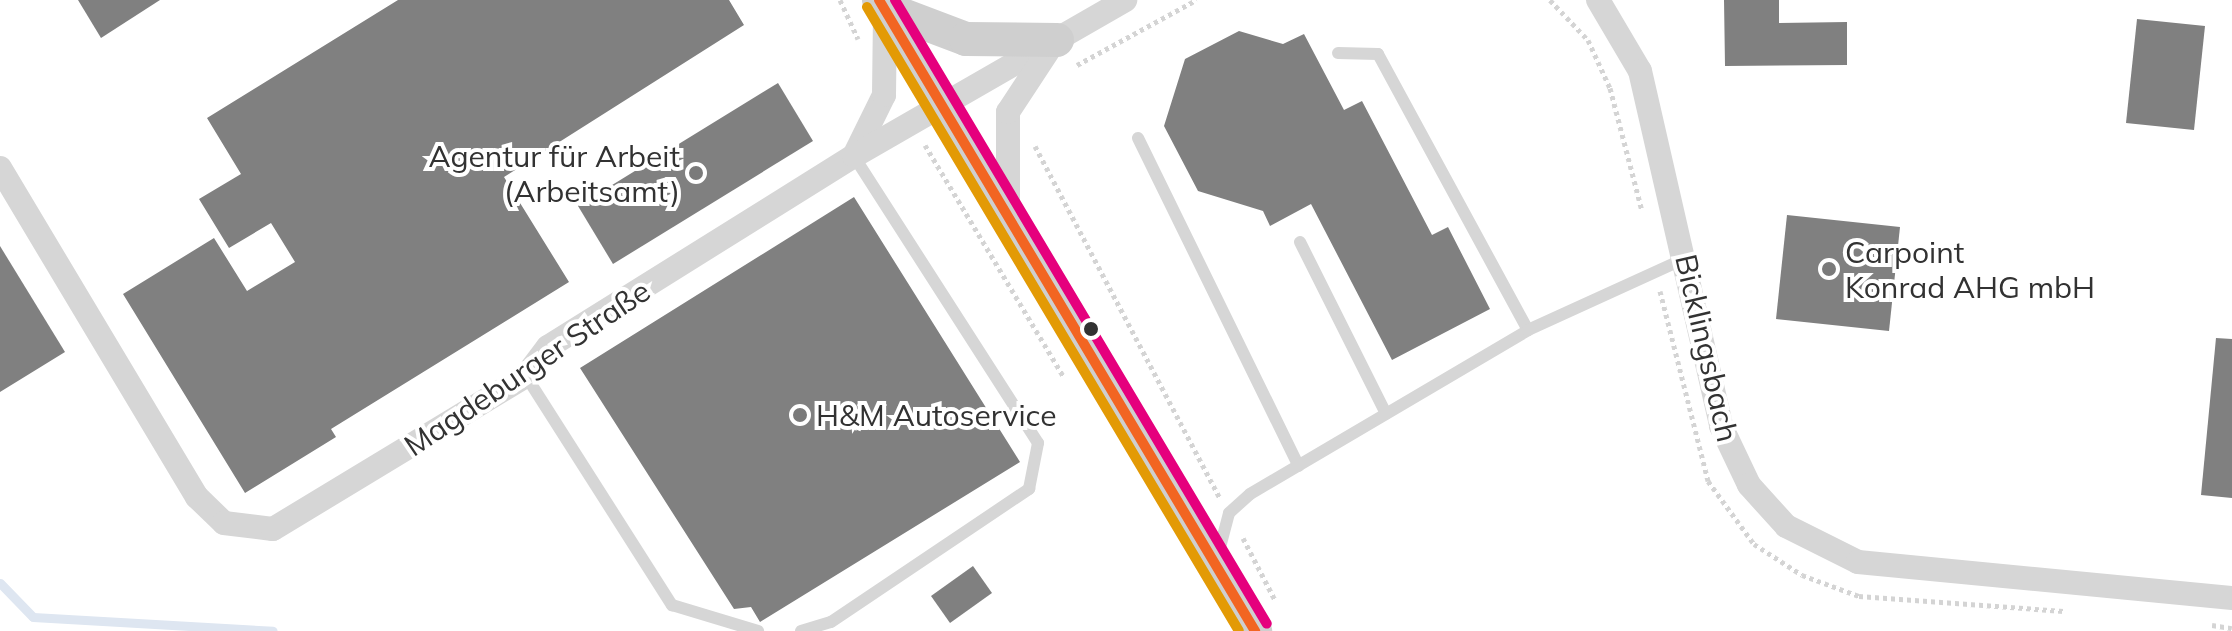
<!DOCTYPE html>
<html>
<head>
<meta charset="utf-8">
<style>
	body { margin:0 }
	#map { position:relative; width:2232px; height:631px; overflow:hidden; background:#fff; font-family:Mulish,sans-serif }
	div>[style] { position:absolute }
	.stream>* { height:9px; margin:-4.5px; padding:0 4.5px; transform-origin:4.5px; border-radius:4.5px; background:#dee6f1 }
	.building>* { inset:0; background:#808080 }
	.path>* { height:5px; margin-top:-2.5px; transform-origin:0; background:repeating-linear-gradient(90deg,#d4d4d4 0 4px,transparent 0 8px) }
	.service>* { height:12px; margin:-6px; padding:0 6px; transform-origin:6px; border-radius:6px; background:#d6d6d6 }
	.minor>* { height:24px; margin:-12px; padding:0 12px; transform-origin:12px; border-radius:12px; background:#d6d6d6 }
	.secondary>* { height:34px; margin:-17px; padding:0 17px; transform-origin:17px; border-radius:17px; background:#cfcfcf }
	.bus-1>* { height:10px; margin:-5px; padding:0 5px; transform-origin:5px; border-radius:5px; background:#f26522 }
	.bus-2>* { height:10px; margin:-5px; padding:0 5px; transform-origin:5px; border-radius:5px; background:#e39a05 }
	.bus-3>* { height:10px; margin:-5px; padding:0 5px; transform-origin:5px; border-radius:5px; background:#e5007d }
	.dots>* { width:22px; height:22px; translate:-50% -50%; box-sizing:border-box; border:4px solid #fff; border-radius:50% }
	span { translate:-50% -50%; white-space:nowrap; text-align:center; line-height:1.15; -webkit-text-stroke:8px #fff; paint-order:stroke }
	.poi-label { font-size:30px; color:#323232 }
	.right { translate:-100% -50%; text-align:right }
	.left { translate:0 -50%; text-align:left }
	.street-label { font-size:30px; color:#323232 }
</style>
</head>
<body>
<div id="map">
	<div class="stream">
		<i style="left:0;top:583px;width:47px;rotate:45.9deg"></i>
		<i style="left:33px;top:617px;width:240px;rotate:3.3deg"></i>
	</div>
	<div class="building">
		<i style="clip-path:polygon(78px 0,160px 0,101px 38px)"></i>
		<i style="clip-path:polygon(398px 0,729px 0,744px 25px,504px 177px,569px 282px,331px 429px,336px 437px,245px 493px,123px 294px,214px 238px,247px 291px,295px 262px,271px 223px,229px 248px,199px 199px,241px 174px,207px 118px)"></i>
		<i style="clip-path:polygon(1724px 0,1779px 0,1779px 23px,1847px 22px,1847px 65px,1725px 66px)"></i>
		<i style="clip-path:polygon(2137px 19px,2205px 26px,2194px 130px,2126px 123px)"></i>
		<i style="clip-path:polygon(1239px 31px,1283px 44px,1304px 34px,1344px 110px,1362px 101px,1432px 235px,1448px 227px,1490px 309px,1392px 360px,1311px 204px,1270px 226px,1263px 211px,1198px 191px,1164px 126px,1185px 59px)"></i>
		<i style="clip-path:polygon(778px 83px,813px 141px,613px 264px,578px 206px)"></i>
		<i style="clip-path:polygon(854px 197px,1020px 462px,760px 622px,751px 607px,734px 609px,580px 368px)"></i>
		<i style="clip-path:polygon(1787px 215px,1900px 227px,1889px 331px,1776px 319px)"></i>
		<i style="clip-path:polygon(0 246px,65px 352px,0 392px)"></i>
		<i style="clip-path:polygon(2216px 338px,2232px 339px,2232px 498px,2201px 495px)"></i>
		<i style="clip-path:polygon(973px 566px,992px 593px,950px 623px,931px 596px)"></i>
	</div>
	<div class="path">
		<i style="left:840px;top:0;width:43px;rotate:65.2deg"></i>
		<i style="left:1550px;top:0;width:55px;rotate:46.5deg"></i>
		<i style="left:1588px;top:40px;width:53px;rotate:65.4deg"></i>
		<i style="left:1610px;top:88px;width:127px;rotate:75.4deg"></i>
		<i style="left:1077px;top:65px;width:136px;rotate:-28.6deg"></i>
		<i style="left:925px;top:145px;width:270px;rotate:59.1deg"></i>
		<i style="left:1035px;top:146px;width:398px;rotate:62.3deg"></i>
		<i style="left:1660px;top:291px;width:196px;rotate:75.8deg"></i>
		<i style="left:1708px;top:481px;width:78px;rotate:53.9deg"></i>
		<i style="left:1754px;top:544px;width:57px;rotate:32.9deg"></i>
		<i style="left:1802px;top:575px;width:61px;rotate:20.2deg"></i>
		<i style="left:1859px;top:596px;width:205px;rotate:4.2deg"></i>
		<i style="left:1243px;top:538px;width:70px;rotate:62.7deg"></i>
		<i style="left:2212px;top:625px;width:20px;rotate:9deg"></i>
	</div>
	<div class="service">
		<i style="left:1338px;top:53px;width:40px;rotate:1.4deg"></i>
		<i style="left:1378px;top:54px;width:314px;rotate:61.5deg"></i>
		<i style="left:1138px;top:138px;width:365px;rotate:63.9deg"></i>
		<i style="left:1300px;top:242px;width:192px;rotate:63.4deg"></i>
		<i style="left:526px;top:376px;width:272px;rotate:57.5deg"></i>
		<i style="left:672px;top:605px;width:90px;rotate:16.8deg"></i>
		<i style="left:1218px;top:555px;width:43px;rotate:-75.3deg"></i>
		<i style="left:1229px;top:513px;width:28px;rotate:-42deg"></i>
		<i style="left:1250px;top:494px;width:323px;rotate:-30.5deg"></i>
		<i style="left:1528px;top:330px;width:174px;rotate:-24.5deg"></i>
		<i style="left:801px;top:631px;width:31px;rotate:-17deg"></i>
		<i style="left:831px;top:622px;width:239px;rotate:-33.9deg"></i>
		<i style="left:1029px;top:489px;width:47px;rotate:-78.9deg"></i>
		<i style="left:1038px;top:443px;width:341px;rotate:-122.7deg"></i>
	</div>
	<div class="minor">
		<i style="left:1598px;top:0;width:82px;rotate:59.4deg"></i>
		<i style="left:1640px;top:71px;width:364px;rotate:77.1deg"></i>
		<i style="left:1721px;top:426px;width:65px;rotate:64.6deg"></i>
		<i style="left:1749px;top:485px;width:55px;rotate:47.9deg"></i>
		<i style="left:1786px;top:526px;width:80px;rotate:26.6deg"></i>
		<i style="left:1858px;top:562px;width:376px;rotate:5.5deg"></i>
		<i style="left:854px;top:156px;width:68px;rotate:-63.8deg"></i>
		<i style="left:884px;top:95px;width:80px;rotate:-89.3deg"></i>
		<i style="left:0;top:168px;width:383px;rotate:59.1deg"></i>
		<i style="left:197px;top:497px;width:37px;rotate:44deg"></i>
		<i style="left:224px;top:523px;width:49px;rotate:7deg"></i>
		<i style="left:273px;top:529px;width:296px;rotate:-31.2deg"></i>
		<i style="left:526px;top:376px;width:36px;rotate:-53deg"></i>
		<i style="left:548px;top:347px;width:361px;rotate:-32deg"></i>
		<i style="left:854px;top:156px;width:313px;rotate:-29.9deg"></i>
		<i style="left:1008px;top:208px;width:96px;rotate:-90deg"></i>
		<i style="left:1008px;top:112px;width:73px;rotate:-56.7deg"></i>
	</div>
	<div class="secondary">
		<i style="left:879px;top:0;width:735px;rotate:59.21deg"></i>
		<i style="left:884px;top:8px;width:88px;rotate:20.7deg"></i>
		<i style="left:966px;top:39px;width:91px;rotate:0.6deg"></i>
	</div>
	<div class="bus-1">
		<i style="left:879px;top:0;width:735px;rotate:59.21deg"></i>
	</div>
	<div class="bus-2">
		<i style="left:867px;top:7px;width:726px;rotate:59.2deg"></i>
	</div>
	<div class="bus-3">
		<i style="left:895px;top:0;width:726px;rotate:59.2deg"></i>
	</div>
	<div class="dots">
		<i style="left:696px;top:173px;background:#7a7a7a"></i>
		<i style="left:1829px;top:269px;background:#7a7a7a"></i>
		<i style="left:1091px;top:329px;background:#323232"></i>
		<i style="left:800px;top:415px;background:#7a7a7a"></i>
	</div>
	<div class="poi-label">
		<span class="right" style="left:680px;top:173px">Agentur für Arbeit<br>(Arbeitsamt)</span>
		<span class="left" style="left:1845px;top:269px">Carpoint<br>Konrad AHG mbH</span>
		<span class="left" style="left:816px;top:415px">H&amp;M Autoservice</span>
	</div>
	<div class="street-label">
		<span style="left:1707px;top:348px;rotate:77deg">Bicklingsbach</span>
		<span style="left:527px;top:368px;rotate:-34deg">Magdeburger Straße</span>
	</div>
</div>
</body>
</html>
